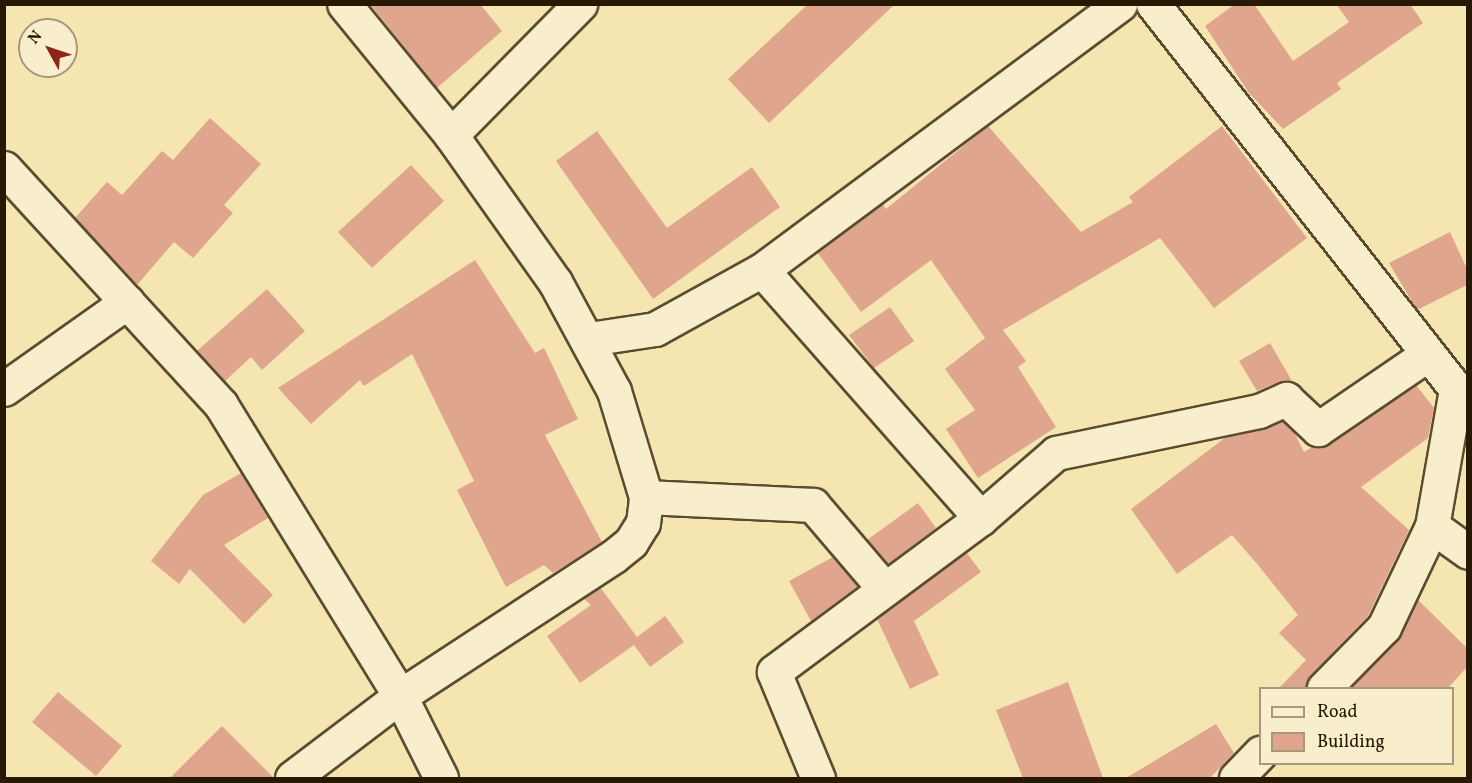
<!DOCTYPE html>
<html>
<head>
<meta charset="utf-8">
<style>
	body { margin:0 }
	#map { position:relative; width:1472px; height:783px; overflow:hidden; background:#f5e5b1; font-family:Vollkorn,serif }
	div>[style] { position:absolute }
	.building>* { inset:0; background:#e0a68d }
	.roads { filter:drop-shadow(2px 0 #5b4c30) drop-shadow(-2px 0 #5b4c30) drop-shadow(0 2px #5b4c30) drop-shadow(0 -2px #5b4c30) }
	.street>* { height:33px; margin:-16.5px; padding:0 16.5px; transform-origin:16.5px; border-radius:16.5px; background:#f8eecc }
	.secondary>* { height:33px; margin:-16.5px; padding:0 16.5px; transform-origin:16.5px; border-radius:16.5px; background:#f8eecc }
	span { translate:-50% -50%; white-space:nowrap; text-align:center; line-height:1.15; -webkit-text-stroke:6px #f8eecc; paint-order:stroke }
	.frame { position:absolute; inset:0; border:6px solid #281905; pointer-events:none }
	.legend { position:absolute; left:1259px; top:687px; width:195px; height:78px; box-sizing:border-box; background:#f8eecc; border:2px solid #a5997c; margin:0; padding:8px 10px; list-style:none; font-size:18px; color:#281905 }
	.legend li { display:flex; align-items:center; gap:12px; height:30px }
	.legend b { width:30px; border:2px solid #a5997c }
	.north { position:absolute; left:18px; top:18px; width:60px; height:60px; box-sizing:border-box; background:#f8eecc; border:2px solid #a5997c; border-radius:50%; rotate:310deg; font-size:16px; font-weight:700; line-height:24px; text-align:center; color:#281905 }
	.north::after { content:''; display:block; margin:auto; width:21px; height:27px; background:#8f2418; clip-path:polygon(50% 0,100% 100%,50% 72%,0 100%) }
</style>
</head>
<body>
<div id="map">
	<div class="building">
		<i style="clip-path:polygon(370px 4px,480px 4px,502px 31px,437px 88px)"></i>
		<i style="clip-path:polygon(808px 4px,895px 4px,769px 123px,728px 79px)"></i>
		<i style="clip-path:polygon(1235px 4px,1254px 4px,1293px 61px,1349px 22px,1336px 4px,1410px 4px,1423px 23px,1337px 83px,1341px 89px,1283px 129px,1249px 93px,1205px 26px)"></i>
		<i style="clip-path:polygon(210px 118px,261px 164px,224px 205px,233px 213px,193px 258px,174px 242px,137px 285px,75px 218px,107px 182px,122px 195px,162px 151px,173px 160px)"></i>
		<i style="clip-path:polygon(988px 126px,1081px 232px,1133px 202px,1129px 197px,1222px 126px,1307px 238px,1214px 308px,1160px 238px,1003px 330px,1026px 361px,1018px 367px,1056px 427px,978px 478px,946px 429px,975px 410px,945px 369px,985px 338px,931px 260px,861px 312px,817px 252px,882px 204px,886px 209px)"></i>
		<i style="clip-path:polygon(597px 131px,667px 228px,752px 167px,780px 207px,653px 299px,556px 161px)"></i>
		<i style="clip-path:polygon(411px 165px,444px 201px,372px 268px,338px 232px)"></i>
		<i style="clip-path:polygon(1450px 232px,1467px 269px,1467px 285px,1417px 310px,1389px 263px)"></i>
		<i style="clip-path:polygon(475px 260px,535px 353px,544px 348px,578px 419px,545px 435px,602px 542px,553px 573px,544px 565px,506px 587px,457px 490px,474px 481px,412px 354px,364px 386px,360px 380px,311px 424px,278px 388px)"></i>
		<i style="clip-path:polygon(267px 289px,305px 331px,262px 370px,251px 357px,225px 381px,197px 351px)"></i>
		<i style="clip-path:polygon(890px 307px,914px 341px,874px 368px,849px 335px)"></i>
		<i style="clip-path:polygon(1270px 343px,1292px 381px,1278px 382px,1257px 391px,1239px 361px)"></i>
		<i style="clip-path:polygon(1416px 385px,1434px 408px,1428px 438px,1361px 487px,1409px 530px,1368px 616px,1311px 675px,1306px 688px,1279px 688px,1306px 660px,1279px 633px,1298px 615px,1258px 565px,1232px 535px,1177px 574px,1131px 509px,1226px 437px,1282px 421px,1294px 432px,1304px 452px,1312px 447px,1329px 444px)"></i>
		<i style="clip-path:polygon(241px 473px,268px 518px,224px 545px,273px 595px,244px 624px,190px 569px,179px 584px,151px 561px,203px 495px)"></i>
		<i style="clip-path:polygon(918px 503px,936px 528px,888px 564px,867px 540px)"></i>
		<i style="clip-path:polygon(966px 552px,981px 572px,914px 621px,939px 675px,910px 689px,877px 619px)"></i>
		<i style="clip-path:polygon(833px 557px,858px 586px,811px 621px,789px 581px)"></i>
		<i style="clip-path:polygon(600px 587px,637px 637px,665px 616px,684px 642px,650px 667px,634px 645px,580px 683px,547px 636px,591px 605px,583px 598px)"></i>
		<i style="clip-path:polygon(1418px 600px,1467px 648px,1467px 667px,1448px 688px,1350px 688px,1398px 640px)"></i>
		<i style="clip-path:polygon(1068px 682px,1103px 778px,1023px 778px,996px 710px)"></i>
		<i style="clip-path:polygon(58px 692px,122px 746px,96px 776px,32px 722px)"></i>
		<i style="clip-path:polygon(1216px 724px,1234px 753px,1210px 778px,1126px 778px)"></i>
		<i style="clip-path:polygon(222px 726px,274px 778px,170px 778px)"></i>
	</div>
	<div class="roads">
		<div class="street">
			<i style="left:1153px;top:4px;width:490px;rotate:51.8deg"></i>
			<i style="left:1456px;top:389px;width:139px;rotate:99.9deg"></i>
			<i style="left:1432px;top:526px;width:112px;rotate:115.4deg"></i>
			<i style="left:1384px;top:627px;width:86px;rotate:134.5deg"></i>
			<i style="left:451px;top:135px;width:184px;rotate:-45.4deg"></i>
			<i style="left:4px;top:168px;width:321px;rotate:47.5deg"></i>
			<i style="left:221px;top:405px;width:342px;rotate:58.4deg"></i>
			<i style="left:400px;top:696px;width:92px;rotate:63.4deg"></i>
			<i style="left:762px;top:270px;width:331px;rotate:48.6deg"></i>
			<i style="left:981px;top:518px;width:258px;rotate:143.4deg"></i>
			<i style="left:774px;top:672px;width:115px;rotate:67.5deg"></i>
			<i style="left:589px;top:339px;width:67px;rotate:-8.6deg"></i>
			<i style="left:655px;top:329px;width:122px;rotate:-28.9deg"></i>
			<i style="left:762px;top:270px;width:446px;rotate:-36.6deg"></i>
			<i style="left:4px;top:389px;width:151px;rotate:-35.3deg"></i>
			<i style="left:646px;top:497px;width:167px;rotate:2.7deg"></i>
			<i style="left:813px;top:505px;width:109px;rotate:49.5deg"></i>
			<i style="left:981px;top:518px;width:99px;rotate:-40.9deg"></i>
			<i style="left:1056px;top:453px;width:207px;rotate:-11.7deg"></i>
			<i style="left:1259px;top:411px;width:30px;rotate:-24deg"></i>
			<i style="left:1286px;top:399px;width:44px;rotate:43.2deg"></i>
			<i style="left:1318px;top:429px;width:133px;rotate:-34.3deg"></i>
			<i style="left:1432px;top:526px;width:44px;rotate:35.8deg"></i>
			<i style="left:1236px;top:778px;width:35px;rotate:-46deg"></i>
		</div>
		<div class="secondary">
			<i style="left:292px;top:778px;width:136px;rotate:-37.2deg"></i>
			<i style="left:400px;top:696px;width:256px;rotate:-33.2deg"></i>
			<i style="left:614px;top:556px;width:22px;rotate:-39deg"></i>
			<i style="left:631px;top:542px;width:22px;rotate:-58deg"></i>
			<i style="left:643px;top:523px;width:26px;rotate:-83deg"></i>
			<i style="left:646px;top:497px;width:111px;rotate:-106.8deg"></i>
			<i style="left:614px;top:391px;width:124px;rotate:-118.4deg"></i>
			<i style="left:555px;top:282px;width:180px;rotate:-125.3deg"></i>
			<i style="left:451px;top:135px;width:169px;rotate:-129.2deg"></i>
		</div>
	</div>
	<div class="frame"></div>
	<ul class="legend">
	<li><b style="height:8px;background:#f8eecc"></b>Road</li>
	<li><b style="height:16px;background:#e0a68d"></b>Building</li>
	</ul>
	<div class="north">N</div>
</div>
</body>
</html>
